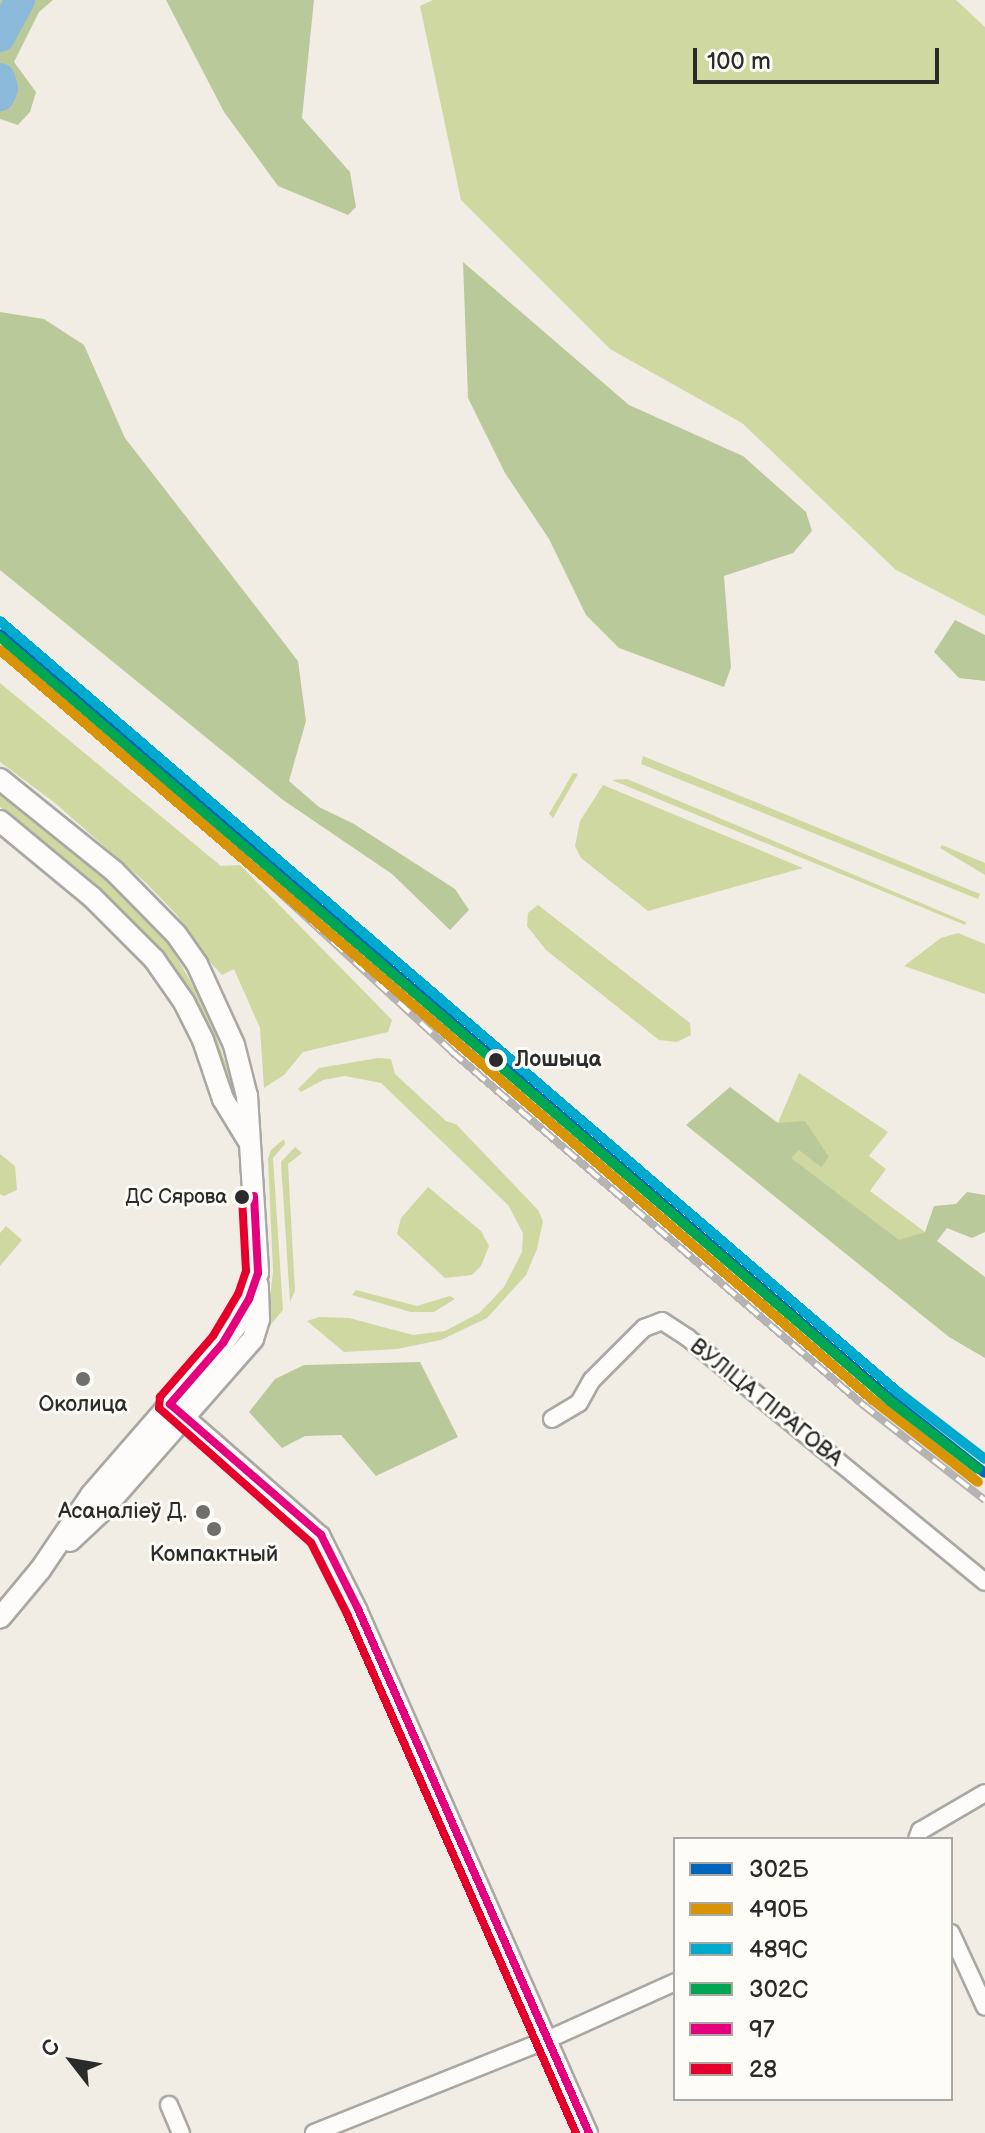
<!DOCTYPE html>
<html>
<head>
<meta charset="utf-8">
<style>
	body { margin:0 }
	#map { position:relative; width:985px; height:2133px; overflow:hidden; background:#f2ede4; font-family:"Balsamiq Sans",sans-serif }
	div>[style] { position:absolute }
	.green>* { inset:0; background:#cfd8a0 }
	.forest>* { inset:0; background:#bac99a }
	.river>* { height:30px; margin:-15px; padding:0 15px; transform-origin:15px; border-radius:15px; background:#8bb9d9 }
	.roads { filter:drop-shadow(2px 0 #aaa8a3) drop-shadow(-2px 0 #aaa8a3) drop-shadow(0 2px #aaa8a3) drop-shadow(0 -2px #aaa8a3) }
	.minor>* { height:16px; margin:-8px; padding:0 8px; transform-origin:8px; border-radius:8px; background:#fdfcfb }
	.major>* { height:20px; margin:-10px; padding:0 10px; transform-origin:10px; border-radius:10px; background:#fdfcfb }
	.rail>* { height:8px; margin-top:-4px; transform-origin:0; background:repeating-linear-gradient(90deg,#fdfcf7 0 15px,#b5b4b3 0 30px); box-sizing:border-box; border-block:2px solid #b5b4b3 }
	.bus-1>* { height:8px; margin:-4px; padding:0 4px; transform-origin:4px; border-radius:4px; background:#e5007d }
	.bus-2>* { height:8px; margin:-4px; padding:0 4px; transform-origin:4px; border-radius:4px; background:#e4002b }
	.rail-1>* { height:10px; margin:-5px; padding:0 5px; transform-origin:5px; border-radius:5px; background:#0065bd }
	.rail-2>* { height:10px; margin:-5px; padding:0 5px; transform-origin:5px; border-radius:5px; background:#d89406 }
	.rail-3>* { height:10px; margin:-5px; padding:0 5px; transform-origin:5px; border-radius:5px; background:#00a9ce }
	.rail-4>* { height:10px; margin:-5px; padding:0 5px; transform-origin:5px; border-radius:5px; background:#00a651 }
	.dots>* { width:22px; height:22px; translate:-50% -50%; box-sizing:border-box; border:4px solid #fdfcf7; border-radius:50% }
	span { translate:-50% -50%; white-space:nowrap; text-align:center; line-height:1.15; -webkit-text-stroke:6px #fdfcf7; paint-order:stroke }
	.bus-label { font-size:20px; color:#2b2b2b }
	.right { translate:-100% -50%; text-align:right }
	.stop-label { font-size:22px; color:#2b2b2b; font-weight:700 }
	.left { translate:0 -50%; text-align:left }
	.street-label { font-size:22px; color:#2b2b2b }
	.poi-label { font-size:22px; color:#2b2b2b }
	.legend { position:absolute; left:673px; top:1837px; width:280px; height:264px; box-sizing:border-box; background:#fdfcf7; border:2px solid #a9a8a5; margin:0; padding:10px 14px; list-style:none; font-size:24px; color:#2b2b2b }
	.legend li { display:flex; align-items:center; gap:16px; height:40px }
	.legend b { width:40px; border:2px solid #a9a8a5 }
	.north { position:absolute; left:32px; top:2021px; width:80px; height:80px; -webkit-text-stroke:6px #fdfcf7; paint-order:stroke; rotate:301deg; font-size:22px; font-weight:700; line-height:32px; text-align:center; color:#2b2b2b }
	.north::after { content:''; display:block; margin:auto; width:28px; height:36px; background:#2b2b2b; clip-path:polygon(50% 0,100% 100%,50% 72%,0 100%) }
	.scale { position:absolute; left:693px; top:48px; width:246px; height:36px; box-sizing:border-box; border:4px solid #2b2b2b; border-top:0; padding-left:10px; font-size:24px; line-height:28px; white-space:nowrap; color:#2b2b2b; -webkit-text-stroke:6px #fdfcf7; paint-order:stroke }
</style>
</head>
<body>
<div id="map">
	<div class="green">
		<i style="clip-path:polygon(433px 0,956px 0,985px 27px,985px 616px,896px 570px,742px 423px,610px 349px,461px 200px,420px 6px)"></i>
		<i style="clip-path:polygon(0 683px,221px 866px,240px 865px,392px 1020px,388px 1032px,303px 1052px,284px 1075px,264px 1088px,260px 1028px,234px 969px,222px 975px,200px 951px,177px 915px,146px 883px,55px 803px,0 762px)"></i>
		<i style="clip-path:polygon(643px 756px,980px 894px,978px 899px,641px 764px)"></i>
		<i style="clip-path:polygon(573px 773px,578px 774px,553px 818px,549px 814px)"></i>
		<i style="clip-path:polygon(627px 779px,966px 922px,965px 925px,612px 780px)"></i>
		<i style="clip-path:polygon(603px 785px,803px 868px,648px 911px,581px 858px,575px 846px,580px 821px)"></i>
		<i style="clip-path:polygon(0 791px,138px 907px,169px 944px,208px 1012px,236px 1093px,228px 1094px,186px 990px,166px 959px,116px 905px,0 807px)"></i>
		<i style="clip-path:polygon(942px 845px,985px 863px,985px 875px,940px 848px)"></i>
		<i style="clip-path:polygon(538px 905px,690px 1023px,691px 1035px,677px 1042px,659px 1040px,546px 950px,527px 926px,528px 913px)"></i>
		<i style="clip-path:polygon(958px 933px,985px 944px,985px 994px,904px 966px,941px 938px)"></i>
		<i style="clip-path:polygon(378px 1058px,391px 1059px,395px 1074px,446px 1121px,456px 1124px,538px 1210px,543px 1221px,537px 1249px,526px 1275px,487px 1318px,441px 1340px,397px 1349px,344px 1352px,307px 1321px,319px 1317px,349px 1318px,413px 1335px,445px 1331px,479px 1313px,491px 1301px,504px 1287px,522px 1252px,523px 1233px,508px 1205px,381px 1083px,345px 1076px,323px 1080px,301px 1092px,298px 1089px,319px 1068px)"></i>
		<i style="clip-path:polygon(799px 1073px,888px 1132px,869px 1156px,886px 1169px,870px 1191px,925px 1232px,899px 1241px,790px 1158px,799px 1150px,778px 1123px)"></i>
		<i style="clip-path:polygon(284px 1139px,285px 1144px,273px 1158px,283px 1310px,271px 1324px,267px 1323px,273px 1272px,268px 1159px,271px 1150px)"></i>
		<i style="clip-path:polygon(295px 1147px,302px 1153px,288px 1164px,295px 1291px,290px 1302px,281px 1162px)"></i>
		<i style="clip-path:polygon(0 1154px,15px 1166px,17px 1190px,4px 1196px,0 1194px)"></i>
		<i style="clip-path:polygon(428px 1187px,481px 1231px,489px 1246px,481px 1266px,472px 1275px,445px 1278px,397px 1234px,401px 1218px)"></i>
		<i style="clip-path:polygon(6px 1226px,22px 1240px,0 1266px,0 1233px)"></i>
		<i style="clip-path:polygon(356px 1290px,417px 1306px,450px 1296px,455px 1299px,434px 1312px,411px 1312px,352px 1295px)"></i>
	</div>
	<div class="forest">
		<i style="clip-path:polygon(0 0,53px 0,39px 12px,14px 62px,36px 92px,30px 112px,18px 125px,0 119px)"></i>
		<i style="clip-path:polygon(166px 0,314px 0,302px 118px,350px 172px,356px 207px,348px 215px,278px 186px,224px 112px)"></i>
		<i style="clip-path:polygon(463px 262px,629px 405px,743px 456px,806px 512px,812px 531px,793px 553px,724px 576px,731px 667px,724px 687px,619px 648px,586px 615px,549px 539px,505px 473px,468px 398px)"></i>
		<i style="clip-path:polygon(0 312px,44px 319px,84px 345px,125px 438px,298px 661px,306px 721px,289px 781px,319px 807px,354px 824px,455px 889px,469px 910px,450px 930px,392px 874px,283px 800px,0 570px)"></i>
		<i style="clip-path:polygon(955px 620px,985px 635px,985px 681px,959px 678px,934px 652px)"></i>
		<i style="clip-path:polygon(730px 1087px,778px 1123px,805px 1121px,829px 1157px,821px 1167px,799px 1150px,791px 1158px,899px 1240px,925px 1232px,934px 1206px,956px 1204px,967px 1192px,985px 1195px,985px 1232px,972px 1238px,947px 1228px,937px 1241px,985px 1277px,985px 1358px,949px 1337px,686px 1125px)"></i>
		<i style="clip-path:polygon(420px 1362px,458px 1437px,376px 1476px,341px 1435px,305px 1436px,282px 1448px,249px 1412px,275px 1379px,304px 1365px)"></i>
	</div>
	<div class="river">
		<i style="left:0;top:37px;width:42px;rotate:-61.6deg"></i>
		<i style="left:0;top:78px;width:10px;rotate:73deg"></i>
		<i style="left:3px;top:88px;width:9px;rotate:111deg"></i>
	</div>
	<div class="roads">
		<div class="minor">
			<i style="left:178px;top:1410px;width:190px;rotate:41.2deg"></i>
			<i style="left:321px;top:1535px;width:83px;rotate:63.4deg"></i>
			<i style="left:358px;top:1609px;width:573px;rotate:66.21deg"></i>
			<i style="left:552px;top:1419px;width:31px;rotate:-31deg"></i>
			<i style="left:579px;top:1403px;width:26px;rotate:-61deg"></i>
			<i style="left:592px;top:1380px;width:74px;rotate:-45deg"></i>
			<i style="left:644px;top:1328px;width:19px;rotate:-21deg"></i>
			<i style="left:662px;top:1321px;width:31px;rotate:33deg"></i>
			<i style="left:688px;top:1338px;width:384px;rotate:39.4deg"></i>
			<i style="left:917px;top:1839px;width:9px;rotate:-69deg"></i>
			<i style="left:920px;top:1831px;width:75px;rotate:-30.3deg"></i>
			<i style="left:951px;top:1933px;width:81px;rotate:65.3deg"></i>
			<i style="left:169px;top:2105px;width:30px;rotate:67deg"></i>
			<i style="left:314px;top:2133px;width:253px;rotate:-21.8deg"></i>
			<i style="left:549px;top:2039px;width:138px;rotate:-24.3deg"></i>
		</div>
		<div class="major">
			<i style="left:0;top:779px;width:146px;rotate:38.9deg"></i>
			<i style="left:114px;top:871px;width:88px;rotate:45.5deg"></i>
			<i style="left:176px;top:934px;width:37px;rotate:55deg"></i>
			<i style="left:197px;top:964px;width:89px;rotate:65.4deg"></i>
			<i style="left:234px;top:1045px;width:53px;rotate:75.7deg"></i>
			<i style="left:247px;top:1096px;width:177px;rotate:86.4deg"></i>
			<i style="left:258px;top:1273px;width:53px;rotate:111.2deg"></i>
			<i style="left:239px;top:1322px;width:26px;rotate:127deg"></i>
			<i style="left:223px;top:1343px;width:201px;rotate:131deg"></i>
			<i style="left:91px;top:1495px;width:91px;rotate:124.2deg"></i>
			<i style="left:40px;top:1570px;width:62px;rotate:129.8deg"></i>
			<i style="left:0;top:821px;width:119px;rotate:39.6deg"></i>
			<i style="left:92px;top:897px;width:88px;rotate:45deg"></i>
			<i style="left:154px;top:959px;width:52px;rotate:55.1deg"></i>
			<i style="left:184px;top:1002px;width:42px;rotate:63.4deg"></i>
			<i style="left:203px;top:1040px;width:62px;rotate:71.3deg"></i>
			<i style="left:223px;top:1099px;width:48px;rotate:58.6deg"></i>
			<i style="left:70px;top:1541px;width:42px;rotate:-43.1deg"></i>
			<i style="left:101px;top:1512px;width:230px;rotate:-48.7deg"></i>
			<i style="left:253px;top:1339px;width:21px;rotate:-73deg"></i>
			<i style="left:259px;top:1319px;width:34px;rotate:-92deg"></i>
		</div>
	</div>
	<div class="rail">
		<i style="left:0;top:651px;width:261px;rotate:40deg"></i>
		<i style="left:200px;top:819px;width:342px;rotate:42.7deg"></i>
		<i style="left:451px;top:1051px;width:542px;rotate:40.66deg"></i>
		<i style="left:862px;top:1404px;width:156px;rotate:38deg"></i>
	</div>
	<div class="bus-1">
		<i style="left:254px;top:1196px;width:77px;rotate:87deg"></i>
		<i style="left:258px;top:1273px;width:28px;rotate:109deg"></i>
		<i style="left:249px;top:1299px;width:51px;rotate:120.6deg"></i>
		<i style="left:223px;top:1343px;width:81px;rotate:131deg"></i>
		<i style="left:170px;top:1404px;width:200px;rotate:40.9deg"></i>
		<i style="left:321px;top:1535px;width:83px;rotate:63.4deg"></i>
		<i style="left:358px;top:1609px;width:573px;rotate:66.21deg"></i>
	</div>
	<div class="bus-2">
		<i style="left:242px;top:1197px;width:74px;rotate:86.9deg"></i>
		<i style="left:246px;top:1271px;width:24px;rotate:109deg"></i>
		<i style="left:238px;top:1294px;width:49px;rotate:120.8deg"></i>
		<i style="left:213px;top:1336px;width:81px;rotate:131deg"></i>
		<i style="left:160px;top:1397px;width:11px;rotate:95deg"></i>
		<i style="left:159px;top:1408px;width:203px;rotate:41.6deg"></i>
		<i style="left:311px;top:1543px;width:80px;rotate:63.1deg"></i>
		<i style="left:347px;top:1614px;width:567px;rotate:66.19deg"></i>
	</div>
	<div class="rail-1">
		<i style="left:0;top:634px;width:1162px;rotate:40.67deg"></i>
		<i style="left:881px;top:1391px;width:132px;rotate:38.3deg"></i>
	</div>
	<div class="rail-2">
		<i style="left:0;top:650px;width:1151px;rotate:40.67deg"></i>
		<i style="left:873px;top:1400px;width:133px;rotate:38deg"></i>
	</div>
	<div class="rail-3">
		<i style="left:0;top:621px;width:1184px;rotate:40.65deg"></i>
		<i style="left:898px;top:1392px;width:110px;rotate:37.6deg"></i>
	</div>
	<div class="rail-4">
		<i style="left:0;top:637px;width:1173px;rotate:40.64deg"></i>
		<i style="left:890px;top:1401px;width:111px;rotate:37.7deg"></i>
	</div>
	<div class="dots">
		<i style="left:496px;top:1060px;background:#2b2b2b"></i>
		<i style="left:242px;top:1197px;background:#2b2b2b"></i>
		<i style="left:83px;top:1379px;background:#716f6c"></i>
		<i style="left:203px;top:1512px;background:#716f6c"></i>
		<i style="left:214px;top:1529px;background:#716f6c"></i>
	</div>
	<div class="bus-label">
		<span class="right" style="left:227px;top:1197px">ДС Сярова</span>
	</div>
	<div class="stop-label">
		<span class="left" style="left:515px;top:1060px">Лошыца</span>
	</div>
	<div class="street-label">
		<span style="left:766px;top:1403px;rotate:39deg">ВУЛІЦА ПІРАГОВА</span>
	</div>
	<div class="poi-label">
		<span style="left:83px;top:1405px">Околица</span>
		<span class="right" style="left:187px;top:1512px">Асаналіеў Д.</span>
		<span style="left:214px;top:1555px">Компактный</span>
	</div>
	<ul class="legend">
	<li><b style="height:10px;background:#0065bd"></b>302Б</li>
	<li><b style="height:10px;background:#d89406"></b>490Б</li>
	<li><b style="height:10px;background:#00a9ce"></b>489С</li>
	<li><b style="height:10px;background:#00a651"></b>302С</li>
	<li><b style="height:10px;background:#e5007d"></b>97</li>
	<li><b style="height:10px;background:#e4002b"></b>28</li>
	</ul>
	<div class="north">С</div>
	<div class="scale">100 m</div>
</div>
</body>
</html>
